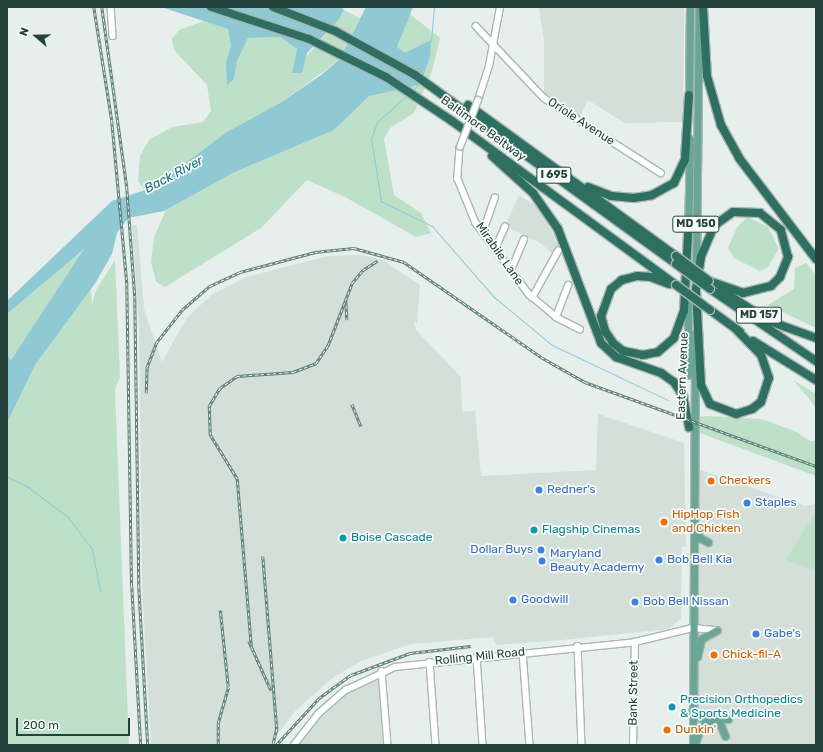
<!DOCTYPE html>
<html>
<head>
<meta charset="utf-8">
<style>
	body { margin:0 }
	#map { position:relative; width:823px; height:752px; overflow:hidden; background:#e6efeb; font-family:Rubik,sans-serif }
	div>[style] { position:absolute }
	.built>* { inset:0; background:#d4dfda }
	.green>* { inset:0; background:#bfe0c8 }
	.water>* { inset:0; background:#8ec9d4 }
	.stream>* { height:1px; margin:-0.5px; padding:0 0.5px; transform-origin:0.5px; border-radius:0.5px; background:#8ec9d4 }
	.roads { filter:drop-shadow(1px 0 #a8b8b2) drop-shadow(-1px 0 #a8b8b2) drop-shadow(0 1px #a8b8b2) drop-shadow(0 -1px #a8b8b2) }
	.minor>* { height:5.5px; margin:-2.75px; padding:0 2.75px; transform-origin:2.75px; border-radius:2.75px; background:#fff }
	.major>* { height:7px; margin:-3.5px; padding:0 3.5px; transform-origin:3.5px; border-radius:3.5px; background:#6aa596 }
	.highway>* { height:8px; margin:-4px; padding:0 4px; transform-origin:4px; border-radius:4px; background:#2f6f62 }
	.rail>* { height:2.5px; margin-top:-1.25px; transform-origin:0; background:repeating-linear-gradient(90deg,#f7fbf9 0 3px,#5f7d75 0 6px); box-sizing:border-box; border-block:1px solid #5f7d75 }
	.bridges { filter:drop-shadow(1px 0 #a8b8b2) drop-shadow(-1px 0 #a8b8b2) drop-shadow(0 1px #a8b8b2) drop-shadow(0 -1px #a8b8b2) }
	.minor-bridge>* { height:5.5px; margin:-2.75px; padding:0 2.75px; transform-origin:2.75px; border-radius:2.75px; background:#fff }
	.highway-bridge>* { height:8px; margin:-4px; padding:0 4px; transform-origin:4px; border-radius:4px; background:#2f6f62 }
	.dots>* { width:11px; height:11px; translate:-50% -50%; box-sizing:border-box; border:2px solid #f7fbf9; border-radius:50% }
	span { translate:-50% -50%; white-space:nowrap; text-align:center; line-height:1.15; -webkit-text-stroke:3.5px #f7fbf9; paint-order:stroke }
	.shield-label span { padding:1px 3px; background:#f7fbf9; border:1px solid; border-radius:3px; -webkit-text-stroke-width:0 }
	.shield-label { font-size:11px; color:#24423a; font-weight:700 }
	.street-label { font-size:12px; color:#24423a }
	.food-label { font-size:12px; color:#c56008 }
	.left { translate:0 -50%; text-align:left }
	.shop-label { font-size:12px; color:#366cbe }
	.right { translate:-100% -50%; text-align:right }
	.culture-label { font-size:12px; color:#0d838f }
	.water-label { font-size:13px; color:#1c6f80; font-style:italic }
	.frame { position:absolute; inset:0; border:8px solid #24423a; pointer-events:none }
	.north { position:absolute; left:16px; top:16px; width:40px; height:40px; -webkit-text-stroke:3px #f7fbf9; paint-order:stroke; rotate:290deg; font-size:11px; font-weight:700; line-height:16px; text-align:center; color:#24423a }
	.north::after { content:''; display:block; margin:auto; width:14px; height:18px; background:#24423a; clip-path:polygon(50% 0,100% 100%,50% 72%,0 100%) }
	.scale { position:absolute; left:16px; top:718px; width:114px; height:18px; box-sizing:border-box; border:2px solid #24423a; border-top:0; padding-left:5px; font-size:12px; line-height:14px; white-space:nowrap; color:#24423a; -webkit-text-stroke:3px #f7fbf9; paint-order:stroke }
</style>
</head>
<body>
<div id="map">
	<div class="built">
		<i style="clip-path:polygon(539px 7px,684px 7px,683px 122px,624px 123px,588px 100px,578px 120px,544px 96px,544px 40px)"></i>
		<i style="clip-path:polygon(519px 195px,540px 209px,559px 245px,553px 254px,540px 243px,505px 226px)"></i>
		<i style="clip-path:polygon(132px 225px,137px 225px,144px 309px,162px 362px,186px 319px,211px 295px,246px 277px,329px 256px,360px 255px,383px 260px,420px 285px,417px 323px,414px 321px,416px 330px,461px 377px,462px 412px,475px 411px,481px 476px,596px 470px,598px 414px,684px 443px,686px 547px,682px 547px,681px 618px,669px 629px,562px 640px,497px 645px,492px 637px,411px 644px,361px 661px,335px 676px,296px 710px,269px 745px,151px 745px,142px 586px,139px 326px)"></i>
		<i style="clip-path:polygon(695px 468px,805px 506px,816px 504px,816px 745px,697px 745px)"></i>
		<i style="clip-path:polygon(379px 669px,384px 745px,290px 745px,326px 700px)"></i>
	</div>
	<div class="green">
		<i style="clip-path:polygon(344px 10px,360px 18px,339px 60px,280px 103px,145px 190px,138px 181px,140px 156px,149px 140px,172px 127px,203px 122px,211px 111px,207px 85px,174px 50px,172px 39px,179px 30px,204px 21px,228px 29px,231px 46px,226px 62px,234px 79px,237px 61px,248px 38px,280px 37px,297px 49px,292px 73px,338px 21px)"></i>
		<i style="clip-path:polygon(410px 14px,440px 38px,432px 71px,414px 113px,390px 128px,384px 139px,394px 195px,421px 213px,431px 233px,416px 237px,345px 197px,307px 180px,261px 228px,165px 287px,156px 282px,151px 262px,154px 237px,166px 210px,235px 172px,334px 130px,380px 81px)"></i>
		<i style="clip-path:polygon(748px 217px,768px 227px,779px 249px,767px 268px,760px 271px,734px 258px,728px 248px,737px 227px)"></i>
		<i style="clip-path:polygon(85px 248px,66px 279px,11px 360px,7px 355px,7px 314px)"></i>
		<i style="clip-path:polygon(115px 260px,120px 377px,115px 390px,129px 745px,7px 745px,7px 423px,35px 365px,91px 288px,92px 305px,96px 290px)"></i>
		<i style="clip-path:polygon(806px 263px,816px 275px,816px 328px,768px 305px,794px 289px,795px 268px)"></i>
		<i style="clip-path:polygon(793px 380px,816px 394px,816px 410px,811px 401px)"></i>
		<i style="clip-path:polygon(706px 416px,761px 419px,795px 431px,810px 441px,816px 441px,816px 476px,700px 433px,700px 417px)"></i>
		<i style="clip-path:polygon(816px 511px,816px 570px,815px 570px,786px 560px)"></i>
	</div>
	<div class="water">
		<i style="clip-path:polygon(161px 7px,342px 7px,344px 10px,338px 21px,307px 53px,302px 73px,292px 73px,297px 49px,280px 37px,248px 38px,237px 61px,234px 79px,227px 85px,226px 62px,231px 46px,228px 29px)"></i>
		<i style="clip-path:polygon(366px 7px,413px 7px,397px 47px,405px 53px,431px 40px,430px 56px,418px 85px,369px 96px,334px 130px,235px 172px,164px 211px,128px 218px,117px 233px,112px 254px,96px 282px,35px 365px,7px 423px,7px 355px,11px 360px,84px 249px,7px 314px,7px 301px,112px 201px,145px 190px,167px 177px,227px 132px,280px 103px,321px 75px,339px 60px)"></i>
	</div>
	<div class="stream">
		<i style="left:431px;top:41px;width:34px;rotate:-85deg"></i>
		<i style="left:422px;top:76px;width:24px;rotate:-71deg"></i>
		<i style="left:413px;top:91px;width:10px;rotate:-53deg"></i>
		<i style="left:407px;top:95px;width:40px;rotate:138deg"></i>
		<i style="left:377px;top:122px;width:18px;rotate:109deg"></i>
		<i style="left:371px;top:139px;width:63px;rotate:80.8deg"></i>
		<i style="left:381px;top:201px;width:57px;rotate:26.1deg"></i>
		<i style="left:432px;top:226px;width:94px;rotate:48.9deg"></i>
		<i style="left:494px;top:297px;width:75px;rotate:39.6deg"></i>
		<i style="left:552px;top:345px;width:128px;rotate:25.4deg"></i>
		<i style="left:7px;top:477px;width:20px;rotate:24deg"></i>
		<i style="left:25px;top:485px;width:54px;rotate:36.7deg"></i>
		<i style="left:68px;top:517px;width:40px;rotate:53deg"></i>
		<i style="left:92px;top:549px;width:43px;rotate:79.2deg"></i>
	</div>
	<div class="roads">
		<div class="minor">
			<i style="left:111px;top:7px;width:29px;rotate:86deg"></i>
			<i style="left:476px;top:26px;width:99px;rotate:46.6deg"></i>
			<i style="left:544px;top:98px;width:139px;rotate:32.7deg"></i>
			<i style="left:478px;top:100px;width:36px;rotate:-72deg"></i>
			<i style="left:489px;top:66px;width:60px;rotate:-79.4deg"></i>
			<i style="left:460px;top:147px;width:32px;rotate:94deg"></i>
			<i style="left:458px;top:179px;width:48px;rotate:67.8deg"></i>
			<i style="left:476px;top:223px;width:89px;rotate:53.3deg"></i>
			<i style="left:529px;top:294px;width:35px;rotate:40deg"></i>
			<i style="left:556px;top:317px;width:27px;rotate:27deg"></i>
			<i style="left:483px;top:232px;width:36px;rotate:-71deg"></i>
			<i style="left:496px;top:247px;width:22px;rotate:-66deg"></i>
			<i style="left:511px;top:270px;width:33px;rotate:-67deg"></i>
			<i style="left:532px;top:298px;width:54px;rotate:-61deg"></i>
			<i style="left:556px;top:317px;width:34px;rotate:-69deg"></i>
			<i style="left:578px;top:646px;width:99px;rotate:87.7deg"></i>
			<i style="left:523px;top:652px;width:93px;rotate:85.7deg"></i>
			<i style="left:477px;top:657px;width:88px;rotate:86.1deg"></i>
			<i style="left:430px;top:662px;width:83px;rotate:85.9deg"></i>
			<i style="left:382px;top:671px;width:74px;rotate:85.4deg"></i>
			<i style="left:294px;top:745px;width:39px;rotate:-52deg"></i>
			<i style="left:318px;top:714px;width:37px;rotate:-41deg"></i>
			<i style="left:346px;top:690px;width:54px;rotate:-25.1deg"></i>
			<i style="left:395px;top:667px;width:241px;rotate:-5.9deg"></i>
			<i style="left:635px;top:642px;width:60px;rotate:-13.6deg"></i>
			<i style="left:693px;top:628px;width:24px;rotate:5deg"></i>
			<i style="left:633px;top:745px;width:103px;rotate:-88.9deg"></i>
		</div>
		<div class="major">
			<i style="left:689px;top:99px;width:92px;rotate:-89.4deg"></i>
			<i style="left:688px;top:241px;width:102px;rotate:-88.9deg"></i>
			<i style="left:696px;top:273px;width:266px;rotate:-89.4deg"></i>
			<i style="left:688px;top:295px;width:80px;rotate:90deg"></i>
			<i style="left:696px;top:526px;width:13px;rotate:72deg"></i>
			<i style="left:700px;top:538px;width:9px;rotate:27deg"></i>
			<i style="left:697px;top:657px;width:18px;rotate:-77deg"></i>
			<i style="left:701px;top:639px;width:18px;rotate:-29deg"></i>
			<i style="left:692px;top:711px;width:11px;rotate:38deg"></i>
			<i style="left:701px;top:718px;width:27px;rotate:2deg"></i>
			<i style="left:696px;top:741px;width:15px;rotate:-74deg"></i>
			<i style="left:700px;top:727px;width:13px;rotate:-32deg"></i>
			<i style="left:711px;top:720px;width:10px;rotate:24deg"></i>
			<i style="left:720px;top:724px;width:13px;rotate:67deg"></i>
			<i style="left:693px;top:745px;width:412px;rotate:-89.7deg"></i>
		</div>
		<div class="highway">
			<i style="left:211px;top:7px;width:103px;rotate:18.1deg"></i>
			<i style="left:309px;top:39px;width:86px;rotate:26.3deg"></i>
			<i style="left:386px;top:77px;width:79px;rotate:33.7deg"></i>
			<i style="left:452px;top:121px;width:278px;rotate:36.2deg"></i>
			<i style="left:273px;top:7px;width:66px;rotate:21.2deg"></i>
			<i style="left:335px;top:31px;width:91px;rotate:28.8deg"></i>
			<i style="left:415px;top:75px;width:322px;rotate:35.9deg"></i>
			<i style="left:703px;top:7px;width:69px;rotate:86.7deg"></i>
			<i style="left:707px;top:76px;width:51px;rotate:74.1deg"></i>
			<i style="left:721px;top:125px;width:38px;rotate:61deg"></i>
			<i style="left:739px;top:158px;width:127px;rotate:52.7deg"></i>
			<i style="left:468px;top:105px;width:257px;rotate:36deg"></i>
			<i style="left:492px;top:156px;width:55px;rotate:42.1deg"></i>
			<i style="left:533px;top:193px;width:44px;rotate:55.2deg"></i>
			<i style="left:558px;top:229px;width:122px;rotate:69.3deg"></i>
			<i style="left:601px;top:343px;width:21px;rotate:43deg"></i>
			<i style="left:616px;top:357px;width:48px;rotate:19.6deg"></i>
			<i style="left:661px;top:373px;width:16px;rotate:35deg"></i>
			<i style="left:674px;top:382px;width:17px;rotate:57deg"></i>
			<i style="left:683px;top:396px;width:32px;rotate:79deg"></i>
			<i style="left:588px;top:187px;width:25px;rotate:21deg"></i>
			<i style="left:611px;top:196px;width:23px;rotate:5deg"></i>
			<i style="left:634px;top:198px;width:18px;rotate:-9deg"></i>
			<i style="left:652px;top:195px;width:25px;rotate:-29deg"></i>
			<i style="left:674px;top:183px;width:26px;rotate:-65deg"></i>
			<i style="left:685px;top:159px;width:64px;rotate:-86.4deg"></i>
			<i style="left:709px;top:281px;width:36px;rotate:19deg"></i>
			<i style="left:743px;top:293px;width:29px;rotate:-14deg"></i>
			<i style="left:771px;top:286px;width:13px;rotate:-45deg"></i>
			<i style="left:780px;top:277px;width:22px;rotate:-68deg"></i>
			<i style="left:788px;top:257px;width:28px;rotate:-105deg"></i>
			<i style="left:781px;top:230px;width:27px;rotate:-141deg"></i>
			<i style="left:760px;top:213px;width:27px;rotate:-178deg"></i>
			<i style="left:733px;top:212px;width:24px;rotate:144deg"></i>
			<i style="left:714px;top:226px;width:34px;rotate:113deg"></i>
			<i style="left:701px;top:257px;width:33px;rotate:99deg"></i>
			<i style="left:696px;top:290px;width:95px;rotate:87deg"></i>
			<i style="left:701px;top:385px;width:21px;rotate:65deg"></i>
			<i style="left:710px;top:404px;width:28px;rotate:21deg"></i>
			<i style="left:736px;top:414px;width:17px;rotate:-17deg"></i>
			<i style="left:752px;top:409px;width:11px;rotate:-38deg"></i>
			<i style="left:761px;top:402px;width:25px;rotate:-72deg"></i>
			<i style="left:769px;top:378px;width:24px;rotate:-109deg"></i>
			<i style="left:761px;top:355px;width:36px;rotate:-134deg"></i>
			<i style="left:669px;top:284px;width:19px;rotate:-159deg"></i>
			<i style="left:651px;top:277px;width:14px;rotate:-176deg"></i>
			<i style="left:637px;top:276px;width:16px;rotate:165deg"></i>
			<i style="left:622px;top:280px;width:14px;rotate:141deg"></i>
			<i style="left:611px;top:289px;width:29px;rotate:110deg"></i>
			<i style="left:601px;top:316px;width:16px;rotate:75deg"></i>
			<i style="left:605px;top:331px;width:14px;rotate:56deg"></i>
			<i style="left:613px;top:343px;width:13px;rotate:39deg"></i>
			<i style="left:623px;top:351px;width:20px;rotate:11deg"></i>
			<i style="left:643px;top:355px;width:15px;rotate:-11deg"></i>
			<i style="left:658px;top:352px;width:21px;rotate:-41deg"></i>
			<i style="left:674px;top:338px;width:29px;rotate:-70deg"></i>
			<i style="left:684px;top:311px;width:76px;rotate:-87deg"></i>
			<i style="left:710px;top:289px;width:128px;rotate:34.2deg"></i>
			<i style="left:721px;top:290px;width:57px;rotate:32.9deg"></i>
			<i style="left:769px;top:321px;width:50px;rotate:19.9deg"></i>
			<i style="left:710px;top:310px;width:37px;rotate:36deg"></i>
			<i style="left:753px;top:341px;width:74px;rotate:31.8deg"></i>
		</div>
	</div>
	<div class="rail">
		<i style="left:94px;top:7px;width:115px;rotate:81deg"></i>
		<i style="left:112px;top:121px;width:163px;rotate:84.7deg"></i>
		<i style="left:127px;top:283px;width:303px;rotate:89.1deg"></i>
		<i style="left:132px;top:586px;width:159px;rotate:86.8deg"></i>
		<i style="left:102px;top:7px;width:183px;rotate:82.1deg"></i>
		<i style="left:127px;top:188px;width:108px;rotate:85.8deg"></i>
		<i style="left:135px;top:296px;width:290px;rotate:89.2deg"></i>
		<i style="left:139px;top:586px;width:159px;rotate:86.8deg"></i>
		<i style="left:346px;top:300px;width:20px;rotate:87deg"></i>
		<i style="left:146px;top:393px;width:26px;rotate:-88deg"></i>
		<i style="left:147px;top:367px;width:26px;rotate:-69deg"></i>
		<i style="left:156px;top:343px;width:42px;rotate:-51.8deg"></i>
		<i style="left:182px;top:310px;width:37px;rotate:-41deg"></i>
		<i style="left:210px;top:286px;width:33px;rotate:-25deg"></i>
		<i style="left:240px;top:272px;width:78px;rotate:-14.9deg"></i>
		<i style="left:315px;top:252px;width:39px;rotate:-6deg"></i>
		<i style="left:354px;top:248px;width:52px;rotate:15.6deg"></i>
		<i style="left:404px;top:262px;width:167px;rotate:34.7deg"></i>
		<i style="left:541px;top:357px;width:51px;rotate:29.6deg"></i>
		<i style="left:585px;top:382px;width:246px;rotate:20deg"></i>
		<i style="left:352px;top:404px;width:24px;rotate:68deg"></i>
		<i style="left:263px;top:556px;width:174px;rotate:85.4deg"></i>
		<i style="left:277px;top:729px;width:16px;rotate:104deg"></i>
		<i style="left:249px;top:641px;width:54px;rotate:65.8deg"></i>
		<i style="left:251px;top:646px;width:168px;rotate:-94.8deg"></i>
		<i style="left:237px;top:479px;width:52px;rotate:-121.5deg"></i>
		<i style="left:210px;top:435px;width:29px;rotate:-92deg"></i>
		<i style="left:209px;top:406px;width:21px;rotate:-59deg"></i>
		<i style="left:220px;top:388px;width:21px;rotate:-35deg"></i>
		<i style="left:237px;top:376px;width:56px;rotate:-4.1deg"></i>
		<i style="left:293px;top:372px;width:25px;rotate:-21deg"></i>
		<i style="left:316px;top:363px;width:22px;rotate:-56deg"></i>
		<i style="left:328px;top:345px;width:66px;rotate:-68.8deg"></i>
		<i style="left:352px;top:283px;width:17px;rotate:-50deg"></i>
		<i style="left:363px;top:270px;width:17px;rotate:-33deg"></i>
		<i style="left:218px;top:745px;width:22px;rotate:-90deg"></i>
		<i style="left:218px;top:723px;width:37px;rotate:-74deg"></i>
		<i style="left:228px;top:687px;width:77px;rotate:-95.9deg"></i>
		<i style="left:276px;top:745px;width:64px;rotate:-47.5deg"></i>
		<i style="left:319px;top:698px;width:39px;rotate:-36deg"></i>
		<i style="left:351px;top:675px;width:63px;rotate:-20.4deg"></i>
		<i style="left:410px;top:653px;width:61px;rotate:-6.5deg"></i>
	</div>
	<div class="bridges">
		<div class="minor-bridge">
			<i style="left:460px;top:147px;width:50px;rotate:-69deg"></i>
		</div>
		<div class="highway-bridge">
			<i style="left:676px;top:256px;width:41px;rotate:37.1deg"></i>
			<i style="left:676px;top:264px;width:42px;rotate:36.3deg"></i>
			<i style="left:676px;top:285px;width:42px;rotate:36.3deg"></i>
		</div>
	</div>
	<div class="dots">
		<i style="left:711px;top:481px;background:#e8710a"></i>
		<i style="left:539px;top:490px;background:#3f7fe0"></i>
		<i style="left:747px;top:503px;background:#3f7fe0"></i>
		<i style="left:664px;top:522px;background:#e8710a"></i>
		<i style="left:534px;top:530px;background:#0f9aa8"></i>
		<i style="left:343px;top:538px;background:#0f9aa8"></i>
		<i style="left:541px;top:550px;background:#3f7fe0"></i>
		<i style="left:659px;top:560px;background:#3f7fe0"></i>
		<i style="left:542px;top:561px;background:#3f7fe0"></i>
		<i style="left:513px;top:600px;background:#3f7fe0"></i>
		<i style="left:635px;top:602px;background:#3f7fe0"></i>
		<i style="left:756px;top:634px;background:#3f7fe0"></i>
		<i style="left:714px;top:655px;background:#e8710a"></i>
		<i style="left:672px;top:707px;background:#0f9aa8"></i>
		<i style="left:667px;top:730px;background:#e8710a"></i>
	</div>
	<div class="shield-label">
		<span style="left:554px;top:175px">I 695</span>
		<span style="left:696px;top:224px">MD 150</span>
		<span style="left:759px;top:315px">MD 157</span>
	</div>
	<div class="street-label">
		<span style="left:581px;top:122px;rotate:33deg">Oriole Avenue</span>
		<span style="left:483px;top:129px;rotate:36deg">Baltimore Beltway</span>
		<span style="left:499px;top:254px;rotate:55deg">Mirabile Lane</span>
		<span style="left:683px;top:376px;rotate:-88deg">Eastern Avenue</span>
		<span style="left:480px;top:657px;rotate:-6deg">Rolling Mill Road</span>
		<span style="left:634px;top:693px;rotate:-89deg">Bank Street</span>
	</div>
	<div class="food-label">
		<span class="left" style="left:719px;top:481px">Checkers</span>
		<span class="left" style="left:672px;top:522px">HipHop Fish<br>and Chicken</span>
		<span class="left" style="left:722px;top:655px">Chick-fil-A</span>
		<span class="left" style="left:675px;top:730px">Dunkin'</span>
	</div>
	<div class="shop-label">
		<span class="left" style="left:547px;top:490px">Redner's</span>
		<span class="left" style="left:755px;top:503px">Staples</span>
		<span class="right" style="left:533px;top:550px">Dollar Buys</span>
		<span class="left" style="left:550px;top:561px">Maryland<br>Beauty Academy</span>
		<span class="left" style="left:667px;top:560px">Bob Bell Kia</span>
		<span class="left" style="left:521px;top:600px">Goodwill</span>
		<span class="left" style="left:643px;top:602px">Bob Bell Nissan</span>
		<span class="left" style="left:764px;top:634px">Gabe's</span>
	</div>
	<div class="culture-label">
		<span class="left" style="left:542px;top:530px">Flagship Cinemas</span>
		<span class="left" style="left:351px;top:538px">Boise Cascade</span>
		<span class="left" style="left:680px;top:707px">Precision Orthopedics<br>&amp; Sports Medicine</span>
	</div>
	<div class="water-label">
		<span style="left:174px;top:175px;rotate:-28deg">Back River</span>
	</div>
	<div class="frame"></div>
	<div class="north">N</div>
	<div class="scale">200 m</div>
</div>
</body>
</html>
